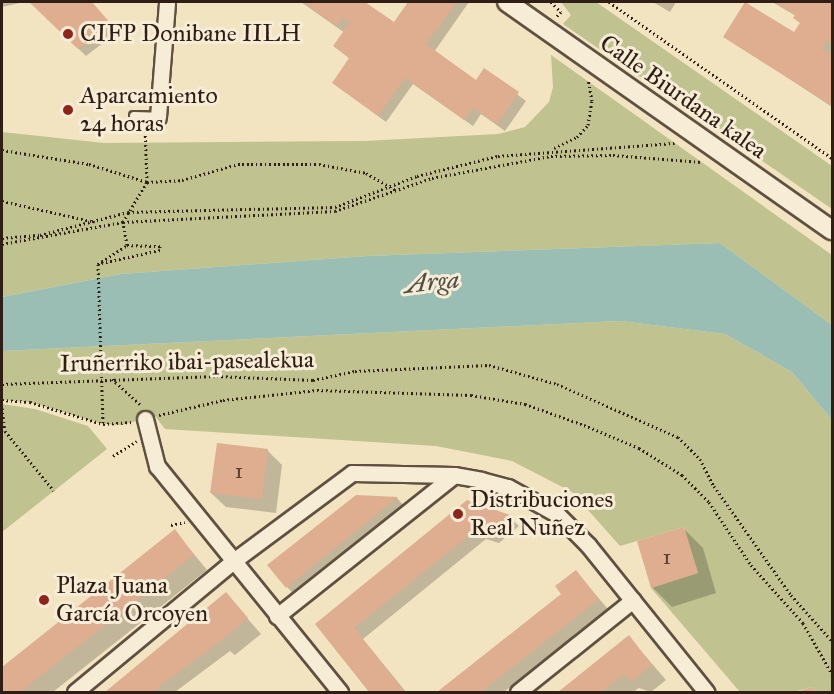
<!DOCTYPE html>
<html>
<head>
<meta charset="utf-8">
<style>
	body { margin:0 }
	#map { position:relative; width:834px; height:694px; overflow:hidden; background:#f2e4c1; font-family:"IM FELL Great Primer",serif }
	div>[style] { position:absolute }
	.green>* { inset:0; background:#c0c28f }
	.water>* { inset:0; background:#9bbeb4 }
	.shadow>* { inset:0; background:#0003 }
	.building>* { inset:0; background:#dfad90 }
	.path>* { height:3px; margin-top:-1.5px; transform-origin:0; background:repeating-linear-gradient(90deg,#2f1e15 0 1.5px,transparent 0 4.5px) }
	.roads { filter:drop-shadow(2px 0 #605040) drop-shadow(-2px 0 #605040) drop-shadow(0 2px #605040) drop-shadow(0 -2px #605040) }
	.service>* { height:8px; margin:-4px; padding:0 4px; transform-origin:4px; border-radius:4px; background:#f7edd7 }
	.minor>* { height:15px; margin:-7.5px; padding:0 7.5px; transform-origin:7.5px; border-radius:7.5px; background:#f7edd7 }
	.tertiary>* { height:18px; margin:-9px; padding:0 9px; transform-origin:9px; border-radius:9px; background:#f7edd7 }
	.dots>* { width:16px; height:16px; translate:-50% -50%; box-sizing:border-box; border:3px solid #f7edd7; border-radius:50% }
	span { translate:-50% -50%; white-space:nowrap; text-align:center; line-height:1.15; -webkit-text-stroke:6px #f7edd7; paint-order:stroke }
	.number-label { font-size:21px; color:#5b4234 }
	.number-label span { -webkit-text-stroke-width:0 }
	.poi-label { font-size:24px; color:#2f1e15 }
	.left { translate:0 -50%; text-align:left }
	.street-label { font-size:24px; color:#2f1e15 }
	.water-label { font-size:26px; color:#4f4e45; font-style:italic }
	.frame { position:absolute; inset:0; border:3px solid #2f1e15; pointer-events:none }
</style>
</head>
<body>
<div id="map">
	<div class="green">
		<i style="clip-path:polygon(561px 2px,596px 2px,832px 166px,832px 209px,563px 24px,571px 15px)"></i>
		<i style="clip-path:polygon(551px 55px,832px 255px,832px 325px,720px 243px,367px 256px,121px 274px,2px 297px,2px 132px,104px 143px,365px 141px,498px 134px,525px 127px,549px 102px,553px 87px)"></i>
		<i style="clip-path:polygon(620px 321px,725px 334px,792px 372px,832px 420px,832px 692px,814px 692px,812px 687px,794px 692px,740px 692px,651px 588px,698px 573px,684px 527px,620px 546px,572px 492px,512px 461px,436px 446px,165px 429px,155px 416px,122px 425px,103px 424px,30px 402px,2px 400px,2px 351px)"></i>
		<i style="clip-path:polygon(2px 404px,35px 409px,88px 426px,107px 449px,2px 532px)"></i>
	</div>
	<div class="water">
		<i style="clip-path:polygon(720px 243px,832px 325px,832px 420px,792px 372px,725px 334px,620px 321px,2px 351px,2px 297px,121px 274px,367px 256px)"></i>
	</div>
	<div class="shadow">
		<i style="clip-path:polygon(2px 2px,24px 2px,2px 7px)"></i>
		<i style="clip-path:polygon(31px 2px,91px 2px,117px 32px,86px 56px)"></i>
		<i style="clip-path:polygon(301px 2px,363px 2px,394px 24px,410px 2px,469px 2px,434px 52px,476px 82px,485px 70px,526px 101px,505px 131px,481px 114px,473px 126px,413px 84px,386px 122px,334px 83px,350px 59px,335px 46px,345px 33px)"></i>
		<i style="clip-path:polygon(653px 2px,676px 2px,670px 12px)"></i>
		<i style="clip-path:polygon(772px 2px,832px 2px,832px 107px,725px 36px,795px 34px,801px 24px,796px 16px)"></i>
		<i style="clip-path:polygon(267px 450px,282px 465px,276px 513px,226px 507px,211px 493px)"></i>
		<i style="clip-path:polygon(357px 496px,397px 498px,406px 508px,297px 597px,287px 587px)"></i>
		<i style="clip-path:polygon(467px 501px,509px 517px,519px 526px,499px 543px,486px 539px,363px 639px,406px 692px,371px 692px,317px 624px)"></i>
		<i style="clip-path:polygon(683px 528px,703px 548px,716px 593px,672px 607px,653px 588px,639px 542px)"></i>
		<i style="clip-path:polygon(175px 531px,207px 570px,53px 692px,2px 692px,2px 669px)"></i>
		<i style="clip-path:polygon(576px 572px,608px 609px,504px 692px,439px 692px,563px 595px)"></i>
		<i style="clip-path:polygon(226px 594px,261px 634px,235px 655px,230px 651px,175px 692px,108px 692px)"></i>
		<i style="clip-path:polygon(629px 637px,666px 680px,651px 692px,639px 688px,633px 692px,560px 692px)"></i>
	</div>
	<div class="building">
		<i style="clip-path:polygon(29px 2px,92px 2px,111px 24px,78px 49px)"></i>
		<i style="clip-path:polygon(302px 2px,365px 2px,394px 22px,408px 2px,457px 2px,426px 44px,476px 80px,484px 68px,519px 92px,497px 124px,473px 108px,464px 120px,405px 78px,378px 116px,332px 83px,349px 58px,333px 46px,350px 22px,343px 17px,337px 26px)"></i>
		<i style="clip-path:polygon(745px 2px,794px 32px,800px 23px,793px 18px,795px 15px,774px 2px,832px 2px,832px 44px,827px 40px,822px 49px,832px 55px,832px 106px,723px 37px)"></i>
		<i style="clip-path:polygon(217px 443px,268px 449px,262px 499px,210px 493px)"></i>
		<i style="clip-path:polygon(356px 495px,398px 497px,286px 588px,267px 565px)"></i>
		<i style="clip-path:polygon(467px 500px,510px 515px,489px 534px,476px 530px,354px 628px,405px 692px,369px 692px,315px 624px)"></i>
		<i style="clip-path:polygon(684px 527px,698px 573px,651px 588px,637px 541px)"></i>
		<i style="clip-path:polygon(175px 529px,194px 555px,20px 692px,2px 692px,2px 667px)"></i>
		<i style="clip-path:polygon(576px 570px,599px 599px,481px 692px,437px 692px,561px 594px,555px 586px)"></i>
		<i style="clip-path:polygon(226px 592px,248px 618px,219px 642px,152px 692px,105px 692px)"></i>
		<i style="clip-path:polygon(629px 635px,652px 665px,631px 682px,624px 674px,601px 692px,558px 692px)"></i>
		<i style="clip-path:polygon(812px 687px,814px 692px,796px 692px)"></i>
	</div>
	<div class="path">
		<i style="left:551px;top:2px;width:14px;rotate:45deg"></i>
		<i style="left:561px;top:12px;width:6px;rotate:135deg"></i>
		<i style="left:609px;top:2px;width:272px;rotate:35deg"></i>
		<i style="left:554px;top:148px;width:25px;rotate:-26deg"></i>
		<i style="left:577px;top:137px;width:16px;rotate:-47deg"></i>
		<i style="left:588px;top:125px;width:24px;rotate:-81deg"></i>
		<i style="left:592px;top:101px;width:22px;rotate:-100deg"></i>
		<i style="left:2px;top:150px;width:88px;rotate:9.1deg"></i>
		<i style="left:89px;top:164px;width:61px;rotate:17.2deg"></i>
		<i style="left:147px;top:182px;width:35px;rotate:-3deg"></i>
		<i style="left:182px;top:180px;width:58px;rotate:-15.9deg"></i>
		<i style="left:238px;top:164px;width:81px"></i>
		<i style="left:319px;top:164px;width:48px;rotate:10.8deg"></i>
		<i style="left:366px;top:173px;width:34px;rotate:30deg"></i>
		<i style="left:2px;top:201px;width:95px;rotate:12.7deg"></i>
		<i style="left:2px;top:238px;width:38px;rotate:-5deg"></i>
		<i style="left:40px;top:235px;width:91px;rotate:-14.6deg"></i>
		<i style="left:128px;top:212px;width:207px;rotate:-1.4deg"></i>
		<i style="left:335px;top:207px;width:88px;rotate:-20.7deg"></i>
		<i style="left:417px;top:176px;width:83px;rotate:-13.9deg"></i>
		<i style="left:498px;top:156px;width:177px;rotate:-4.2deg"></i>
		<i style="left:2px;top:244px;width:123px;rotate:-10.3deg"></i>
		<i style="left:123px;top:222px;width:212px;rotate:-3deg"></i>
		<i style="left:335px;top:211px;width:102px;rotate:-18.8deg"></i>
		<i style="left:432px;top:178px;width:121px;rotate:-10.5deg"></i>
		<i style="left:551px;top:156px;width:62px;rotate:-0.9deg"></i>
		<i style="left:613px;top:155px;width:89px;rotate:4.5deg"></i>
		<i style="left:127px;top:245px;width:23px;rotate:-100deg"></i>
		<i style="left:123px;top:222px;width:47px;rotate:-59deg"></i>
		<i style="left:147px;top:182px;width:54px;rotate:-92.1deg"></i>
		<i style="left:127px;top:245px;width:33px;rotate:2deg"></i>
		<i style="left:160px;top:246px;width:4px;rotate:90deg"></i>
		<i style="left:160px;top:250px;width:64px;rotate:167.3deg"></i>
		<i style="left:98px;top:264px;width:35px;rotate:-33deg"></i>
		<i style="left:98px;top:264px;width:160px;rotate:88.2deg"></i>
		<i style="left:112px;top:379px;width:40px;rotate:42deg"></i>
		<i style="left:2px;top:384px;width:215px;rotate:-2.1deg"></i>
		<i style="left:217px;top:376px;width:96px;rotate:2.4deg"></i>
		<i style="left:313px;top:380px;width:43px;rotate:-12.1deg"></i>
		<i style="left:355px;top:371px;width:134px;rotate:-2.6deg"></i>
		<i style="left:489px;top:365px;width:71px;rotate:15.6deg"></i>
		<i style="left:557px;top:384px;width:132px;rotate:23.7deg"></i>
		<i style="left:678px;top:437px;width:31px;rotate:45deg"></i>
		<i style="left:700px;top:459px;width:30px;rotate:63deg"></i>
		<i style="left:714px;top:486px;width:133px;rotate:54.8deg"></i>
		<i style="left:791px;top:595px;width:62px;rotate:48.3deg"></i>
		<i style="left:2px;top:400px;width:28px;rotate:4deg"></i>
		<i style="left:30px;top:402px;width:76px;rotate:16.8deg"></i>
		<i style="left:103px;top:424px;width:29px;rotate:-4deg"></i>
		<i style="left:2px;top:408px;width:23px;rotate:83deg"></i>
		<i style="left:5px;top:431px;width:77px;rotate:50.8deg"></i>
		<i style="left:159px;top:415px;width:66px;rotate:-13.2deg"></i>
		<i style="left:223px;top:400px;width:95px;rotate:-6.1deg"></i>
		<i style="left:317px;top:390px;width:154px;rotate:1.9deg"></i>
		<i style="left:471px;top:395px;width:55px;rotate:9.5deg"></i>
		<i style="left:525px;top:404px;width:63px;rotate:19.6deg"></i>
		<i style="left:584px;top:425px;width:60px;rotate:22.7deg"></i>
		<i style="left:639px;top:448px;width:51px;rotate:32.1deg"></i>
		<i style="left:682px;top:475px;width:38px;rotate:45deg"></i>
		<i style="left:709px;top:502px;width:76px;rotate:56.3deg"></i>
		<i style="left:751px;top:565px;width:78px;rotate:48.1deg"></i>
		<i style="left:803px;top:623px;width:59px;rotate:60.4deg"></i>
		<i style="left:113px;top:456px;width:28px;rotate:-32deg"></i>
		<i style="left:171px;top:525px;width:14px;rotate:-12deg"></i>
	</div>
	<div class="roads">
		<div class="service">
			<i style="left:134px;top:116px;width:24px;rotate:2deg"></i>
		</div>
		<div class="minor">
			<i style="left:158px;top:117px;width:115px;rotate:-85.5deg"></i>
			<i style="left:145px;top:419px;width:49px;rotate:75.7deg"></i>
			<i style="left:157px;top:466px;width:291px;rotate:51deg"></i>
			<i style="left:277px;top:616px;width:226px;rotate:-38.5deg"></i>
			<i style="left:75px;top:692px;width:204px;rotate:-39.6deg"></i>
			<i style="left:232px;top:562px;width:149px;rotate:-36.6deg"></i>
			<i style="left:352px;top:473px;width:102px;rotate:1.1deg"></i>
			<i style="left:454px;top:475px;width:27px;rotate:10deg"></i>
			<i style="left:481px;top:480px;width:28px;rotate:15deg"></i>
			<i style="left:508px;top:487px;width:56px;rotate:28.9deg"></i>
			<i style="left:557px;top:514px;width:44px;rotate:45deg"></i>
			<i style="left:588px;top:545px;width:189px;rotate:51.2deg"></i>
			<i style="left:518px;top:692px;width:147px;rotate:-38.7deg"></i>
		</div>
		<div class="tertiary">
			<i style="left:507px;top:2px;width:397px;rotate:35.1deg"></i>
		</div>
	</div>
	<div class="dots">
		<i style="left:68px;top:34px;background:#8f2418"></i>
		<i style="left:68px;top:110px;background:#8f2418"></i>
		<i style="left:458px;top:514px;background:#8f2418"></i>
		<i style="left:44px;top:600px;background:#8f2418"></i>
	</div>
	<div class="number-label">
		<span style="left:239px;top:471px">1</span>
		<span style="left:667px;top:557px">1</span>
	</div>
	<div class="poi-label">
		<span class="left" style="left:80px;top:34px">CIFP Donibane IILH</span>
		<span class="left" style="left:80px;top:110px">Aparcamiento<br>24 horas</span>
		<span class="left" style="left:470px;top:514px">Distribuciones<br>Real Nuñez</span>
		<span class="left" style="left:56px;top:600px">Plaza Juana<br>García Orcoyen</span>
	</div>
	<div class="street-label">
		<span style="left:683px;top:97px;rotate:35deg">Calle Biurdana kalea</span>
		<span style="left:187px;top:362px;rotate:-1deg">Iruñerriko ibai-pasealekua</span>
	</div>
	<div class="water-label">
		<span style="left:432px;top:282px;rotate:-6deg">Arga</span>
	</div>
	<div class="frame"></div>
</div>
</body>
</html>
